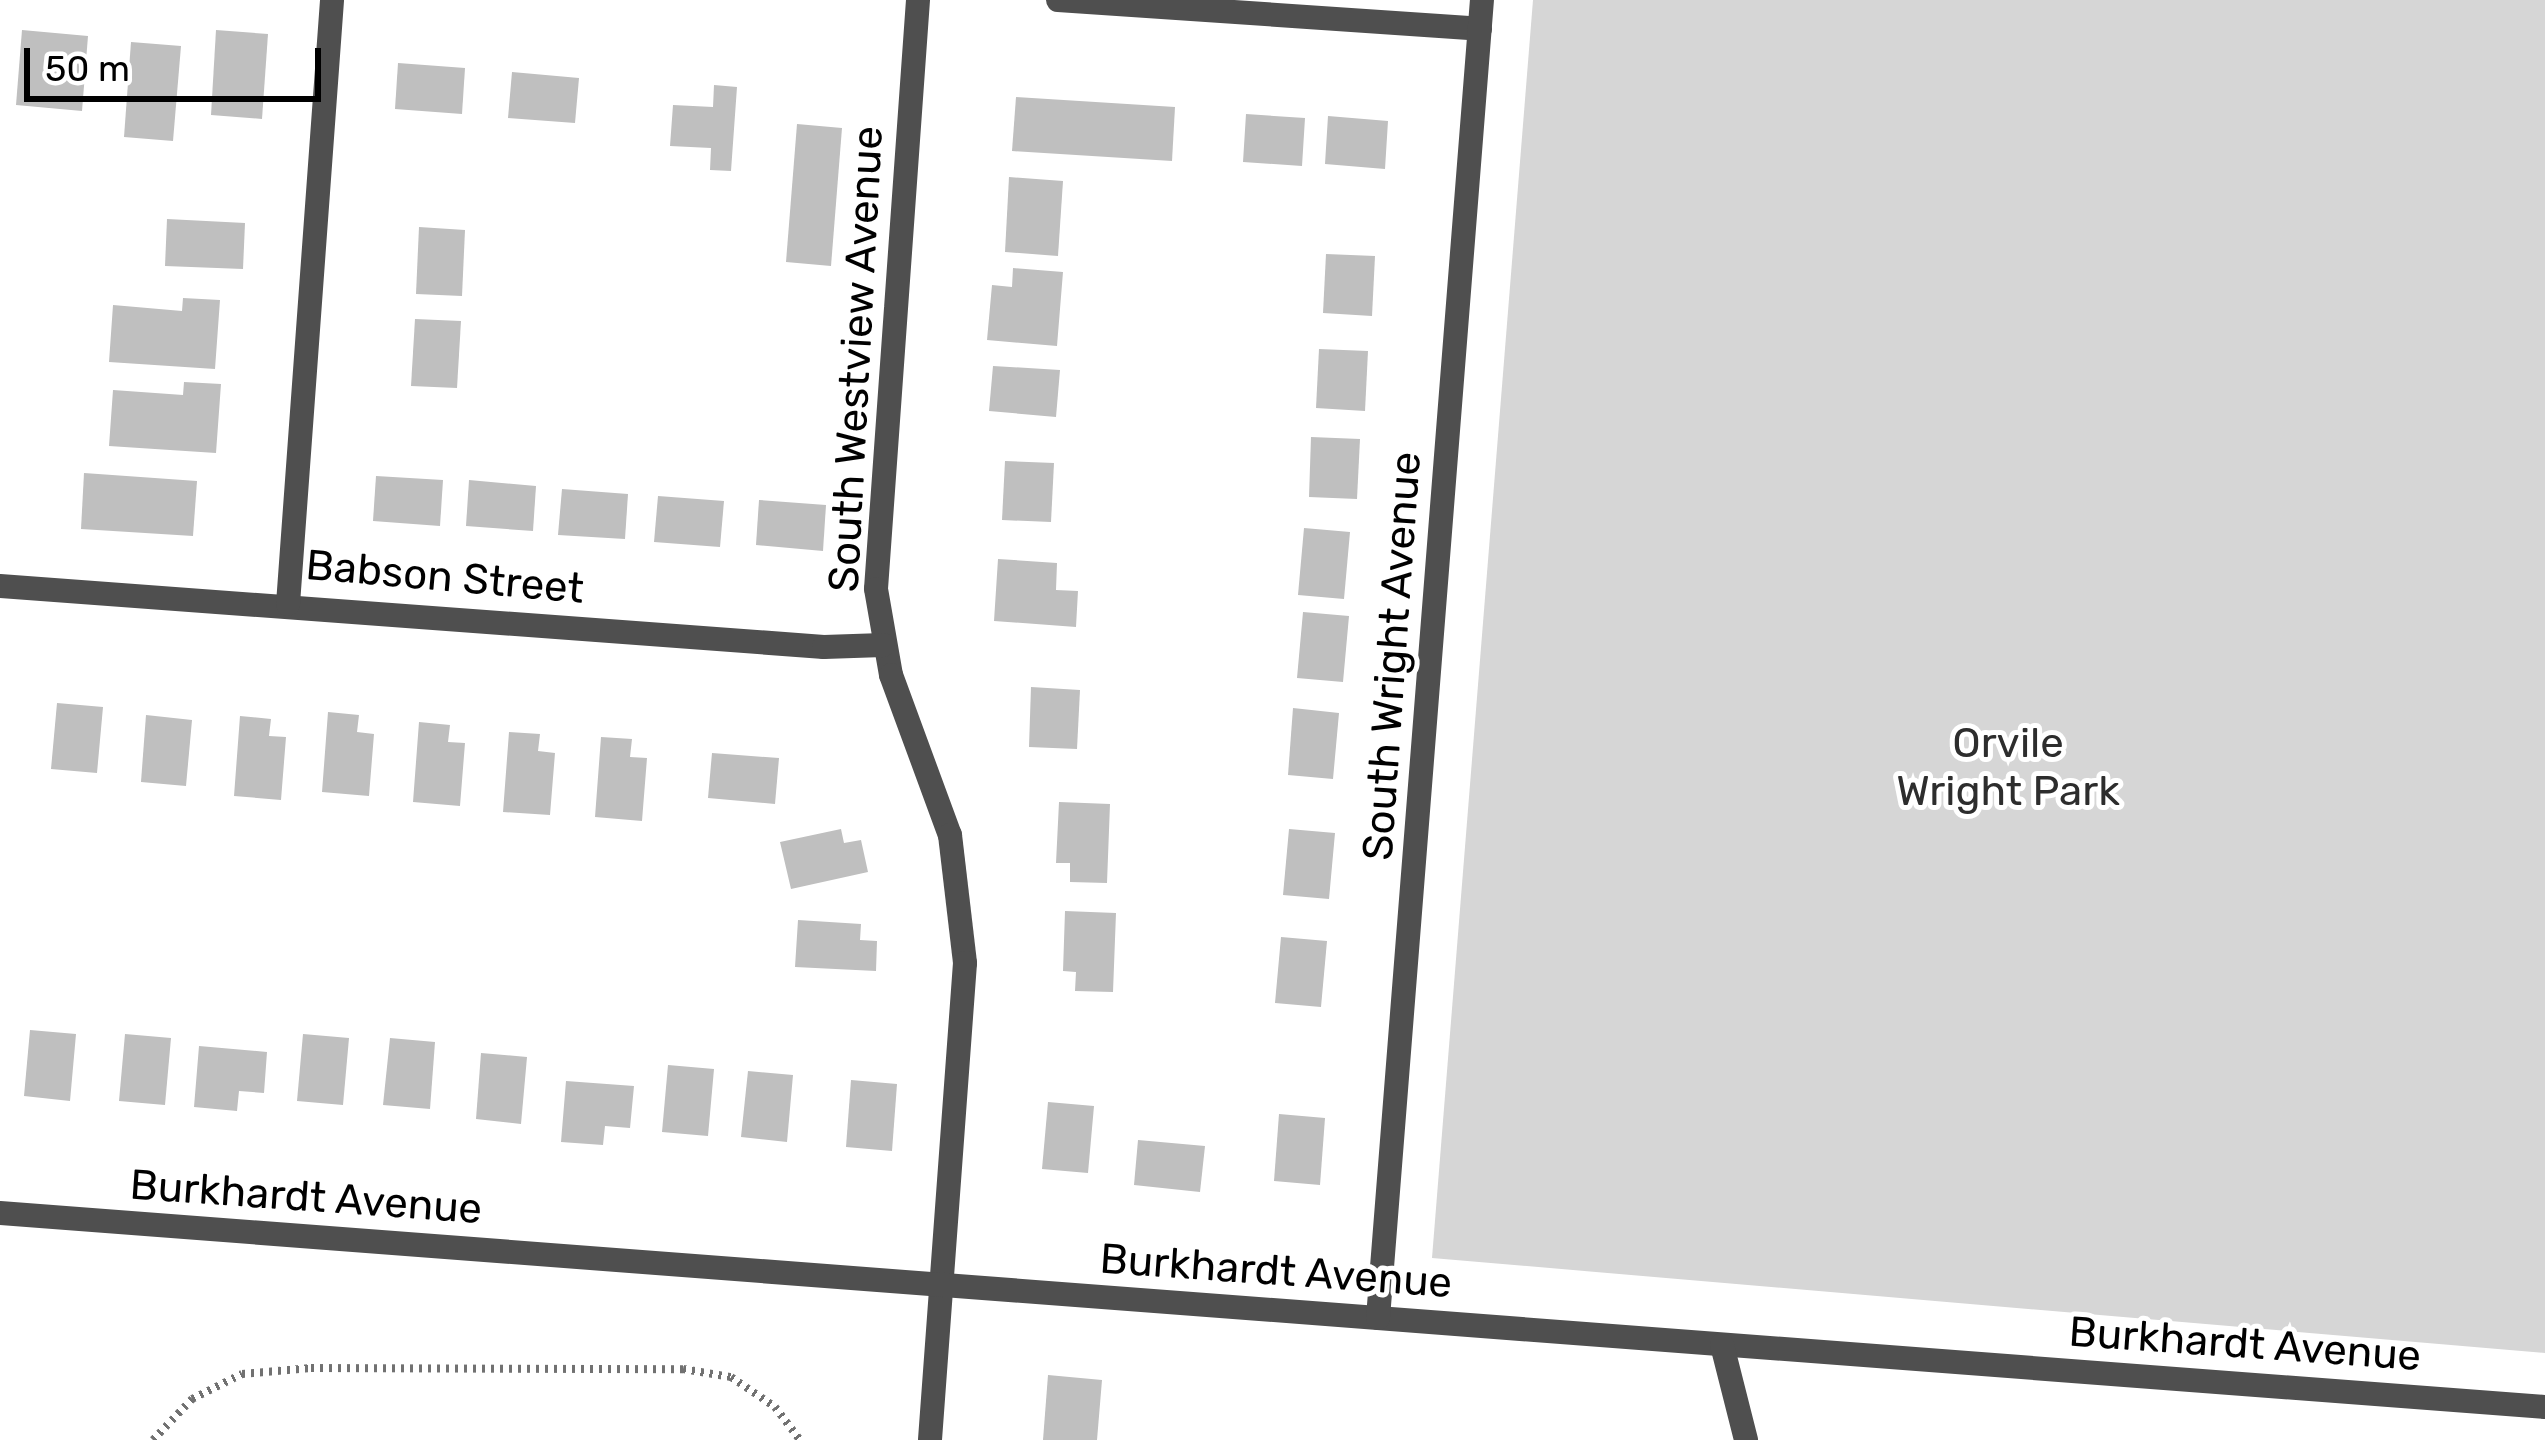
<!DOCTYPE html>
<html>
<head>
<meta charset="utf-8">
<style>
	body { margin:0 }
	#map { position:relative; width:2545px; height:1440px; overflow:hidden; background:#fff; font-family:Rubik,sans-serif }
	div>[style] { position:absolute }
	.green>* { inset:0; background:#d6d6d6 }
	.building>* { inset:0; background:#bfbfbf }
	.path>* { height:8px; margin-top:-4px; transform-origin:0; background:repeating-linear-gradient(90deg,#717171 0 3px,transparent 0 9px) }
	.street>* { height:24px; margin:-12px; padding:0 12px; transform-origin:12px; border-radius:12px; background:#4f4f4f }
	span { translate:-50% -50%; white-space:nowrap; text-align:center; line-height:1.15; -webkit-text-stroke:10px #fff; paint-order:stroke }
	.street-label { font-size:42px; color:#000 }
	.park-label { font-size:42px; color:#2d2d2d }
	.scale { position:absolute; left:24px; top:48px; width:297px; height:54px; box-sizing:border-box; border:6px solid #000; border-top:0; padding-left:15px; font-size:36px; line-height:42px; white-space:nowrap; color:#000; -webkit-text-stroke:9px #fff; paint-order:stroke }
</style>
</head>
<body>
<div id="map">
	<div class="green">
		<i style="clip-path:polygon(1533px 0,2545px 0,2545px 1353px,1432px 1258px)"></i>
	</div>
	<div class="building">
		<i style="clip-path:polygon(22px 30px,88px 36px,82px 111px,16px 105px)"></i>
		<i style="clip-path:polygon(216px 30px,268px 34px,262px 119px,211px 115px)"></i>
		<i style="clip-path:polygon(131px 42px,181px 46px,173px 141px,124px 137px)"></i>
		<i style="clip-path:polygon(398px 63px,465px 68px,462px 114px,395px 109px)"></i>
		<i style="clip-path:polygon(512px 72px,579px 78px,575px 123px,508px 118px)"></i>
		<i style="clip-path:polygon(714px 85px,737px 87px,731px 171px,710px 170px,711px 148px,670px 146px,673px 105px,713px 107px)"></i>
		<i style="clip-path:polygon(1016px 97px,1175px 107px,1172px 161px,1012px 151px)"></i>
		<i style="clip-path:polygon(1246px 114px,1305px 118px,1302px 166px,1243px 162px)"></i>
		<i style="clip-path:polygon(1328px 116px,1388px 121px,1385px 169px,1325px 164px)"></i>
		<i style="clip-path:polygon(797px 124px,842px 128px,831px 266px,786px 262px)"></i>
		<i style="clip-path:polygon(1009px 177px,1063px 181px,1058px 256px,1005px 252px)"></i>
		<i style="clip-path:polygon(167px 219px,245px 223px,243px 269px,165px 266px)"></i>
		<i style="clip-path:polygon(419px 227px,465px 230px,462px 296px,416px 294px)"></i>
		<i style="clip-path:polygon(1326px 254px,1375px 256px,1372px 316px,1323px 313px)"></i>
		<i style="clip-path:polygon(1013px 268px,1063px 272px,1057px 346px,987px 340px,992px 285px,1012px 287px)"></i>
		<i style="clip-path:polygon(183px 298px,220px 300px,215px 369px,109px 362px,113px 305px,182px 311px)"></i>
		<i style="clip-path:polygon(415px 319px,461px 321px,457px 388px,411px 386px)"></i>
		<i style="clip-path:polygon(1319px 349px,1368px 351px,1365px 411px,1316px 408px)"></i>
		<i style="clip-path:polygon(993px 366px,1060px 370px,1056px 417px,989px 411px)"></i>
		<i style="clip-path:polygon(184px 382px,221px 384px,216px 453px,109px 446px,113px 390px,183px 395px)"></i>
		<i style="clip-path:polygon(1311px 437px,1360px 439px,1357px 499px,1309px 497px)"></i>
		<i style="clip-path:polygon(1005px 461px,1054px 463px,1051px 522px,1002px 520px)"></i>
		<i style="clip-path:polygon(84px 473px,197px 481px,193px 536px,81px 529px)"></i>
		<i style="clip-path:polygon(376px 476px,443px 480px,440px 526px,373px 521px)"></i>
		<i style="clip-path:polygon(469px 480px,536px 486px,533px 531px,466px 526px)"></i>
		<i style="clip-path:polygon(562px 489px,628px 494px,625px 539px,558px 535px)"></i>
		<i style="clip-path:polygon(658px 496px,724px 501px,720px 547px,654px 542px)"></i>
		<i style="clip-path:polygon(759px 500px,826px 505px,823px 551px,756px 545px)"></i>
		<i style="clip-path:polygon(1304px 528px,1350px 532px,1344px 599px,1298px 595px)"></i>
		<i style="clip-path:polygon(998px 559px,1057px 563px,1056px 590px,1078px 591px,1076px 627px,994px 621px)"></i>
		<i style="clip-path:polygon(1303px 612px,1349px 616px,1343px 682px,1297px 678px)"></i>
		<i style="clip-path:polygon(1031px 687px,1080px 690px,1077px 749px,1029px 747px)"></i>
		<i style="clip-path:polygon(57px 703px,103px 707px,97px 773px,51px 769px)"></i>
		<i style="clip-path:polygon(1293px 708px,1339px 713px,1333px 779px,1288px 775px)"></i>
		<i style="clip-path:polygon(328px 712px,359px 715px,357px 732px,374px 734px,369px 796px,322px 792px)"></i>
		<i style="clip-path:polygon(146px 715px,192px 720px,186px 786px,141px 782px)"></i>
		<i style="clip-path:polygon(240px 716px,271px 719px,269px 736px,286px 737px,281px 800px,234px 796px)"></i>
		<i style="clip-path:polygon(419px 722px,450px 725px,448px 742px,465px 743px,460px 806px,413px 802px)"></i>
		<i style="clip-path:polygon(509px 732px,540px 734px,538px 751px,555px 753px,550px 815px,503px 812px)"></i>
		<i style="clip-path:polygon(601px 737px,632px 739px,630px 757px,647px 758px,642px 821px,595px 817px)"></i>
		<i style="clip-path:polygon(712px 753px,779px 758px,775px 804px,708px 798px)"></i>
		<i style="clip-path:polygon(1059px 802px,1110px 804px,1107px 883px,1070px 882px,1070px 863px,1056px 863px)"></i>
		<i style="clip-path:polygon(841px 829px,844px 843px,861px 840px,868px 872px,791px 889px,780px 842px)"></i>
		<i style="clip-path:polygon(1289px 829px,1335px 833px,1329px 899px,1283px 895px)"></i>
		<i style="clip-path:polygon(1065px 911px,1116px 913px,1113px 992px,1075px 991px,1076px 972px,1063px 971px)"></i>
		<i style="clip-path:polygon(798px 920px,861px 924px,860px 940px,877px 941px,876px 971px,795px 967px)"></i>
		<i style="clip-path:polygon(1281px 937px,1327px 941px,1321px 1007px,1275px 1003px)"></i>
		<i style="clip-path:polygon(30px 1030px,76px 1034px,70px 1101px,24px 1096px)"></i>
		<i style="clip-path:polygon(125px 1034px,171px 1038px,165px 1105px,119px 1101px)"></i>
		<i style="clip-path:polygon(303px 1034px,349px 1038px,343px 1105px,297px 1101px)"></i>
		<i style="clip-path:polygon(390px 1038px,435px 1042px,430px 1109px,383px 1105px)"></i>
		<i style="clip-path:polygon(199px 1046px,267px 1052px,264px 1093px,239px 1091px,237px 1111px,194px 1107px)"></i>
		<i style="clip-path:polygon(481px 1053px,527px 1057px,521px 1124px,476px 1119px)"></i>
		<i style="clip-path:polygon(668px 1065px,714px 1069px,708px 1136px,662px 1132px)"></i>
		<i style="clip-path:polygon(748px 1071px,793px 1075px,787px 1142px,741px 1137px)"></i>
		<i style="clip-path:polygon(851px 1080px,897px 1084px,892px 1151px,846px 1147px)"></i>
		<i style="clip-path:polygon(566px 1081px,634px 1086px,630px 1128px,605px 1126px,603px 1145px,561px 1142px)"></i>
		<i style="clip-path:polygon(1048px 1102px,1094px 1106px,1088px 1173px,1042px 1169px)"></i>
		<i style="clip-path:polygon(1279px 1114px,1325px 1118px,1320px 1185px,1274px 1181px)"></i>
		<i style="clip-path:polygon(1138px 1140px,1205px 1146px,1200px 1192px,1134px 1185px)"></i>
		<i style="clip-path:polygon(1048px 1375px,1102px 1380px,1097px 1440px,1043px 1440px)"></i>
	</div>
	<div class="path">
		<i style="left:153px;top:1440px;width:57px;rotate:-46.4deg"></i>
		<i style="left:192px;top:1399px;width:56px;rotate:-26.6deg"></i>
		<i style="left:242px;top:1374px;width:69px;rotate:-5deg"></i>
		<i style="left:311px;top:1368px;width:372px;rotate:0.2deg"></i>
		<i style="left:683px;top:1369px;width:49px;rotate:9.5deg"></i>
		<i style="left:731px;top:1377px;width:53px;rotate:34.3deg"></i>
		<i style="left:775px;top:1407px;width:41px;rotate:52.9deg"></i>
	</div>
	<div class="street">
		<i style="left:918px;top:0;width:590px;rotate:94.08deg"></i>
		<i style="left:876px;top:589px;width:87px;rotate:80.1deg"></i>
		<i style="left:891px;top:675px;width:171px;rotate:69.8deg"></i>
		<i style="left:950px;top:835px;width:129px;rotate:83.3deg"></i>
		<i style="left:965px;top:963px;width:478px;rotate:94.2deg"></i>
		<i style="left:1058px;top:0;width:423px;rotate:3.9deg"></i>
		<i style="left:0;top:586px;width:826px;rotate:4.23deg"></i>
		<i style="left:824px;top:647px;width:59px;rotate:-1.9deg"></i>
		<i style="left:288px;top:604px;width:606px;rotate:-85.83deg"></i>
		<i style="left:0;top:1213px;width:2552px;rotate:4.36deg"></i>
		<i style="left:1378px;top:1318px;width:1322px;rotate:-85.49deg"></i>
		<i style="left:1722px;top:1345px;width:98px;rotate:75.8deg"></i>
	</div>
	<div class="street-label">
		<span style="left:856px;top:359px;rotate:-87deg">South Westview Avenue</span>
		<span style="left:445px;top:577px;rotate:5deg">Babson Street</span>
		<span style="left:1392px;top:656px;rotate:-86deg">South Wright Avenue</span>
		<span style="left:306px;top:1197px;rotate:4deg">Burkhardt Avenue</span>
		<span style="left:1276px;top:1271px;rotate:4deg">Burkhardt Avenue</span>
		<span style="left:2245px;top:1344px;rotate:4deg">Burkhardt Avenue</span>
	</div>
	<div class="park-label">
		<span style="left:2008px;top:767px">Orvile<br>Wright Park</span>
	</div>
	<div class="scale">50 m</div>
</div>
</body>
</html>
